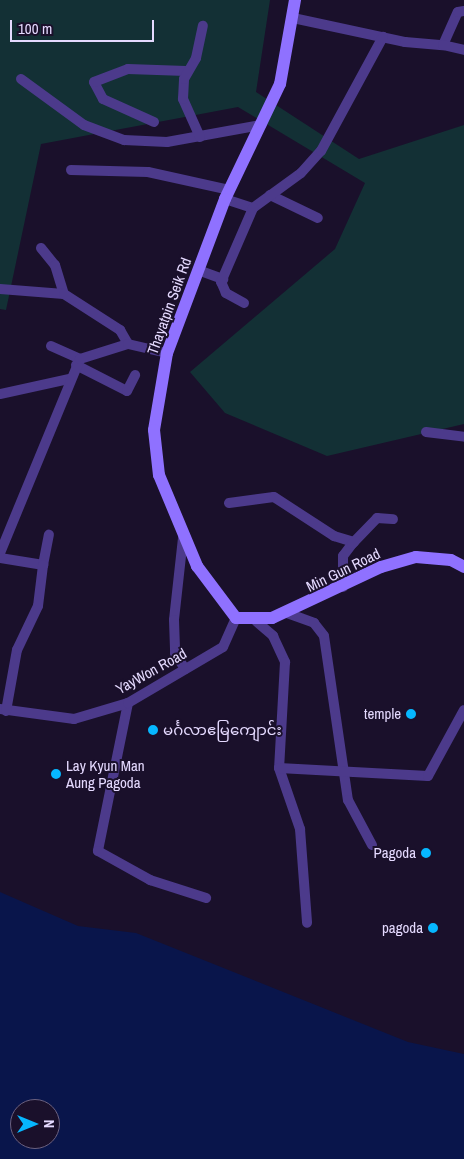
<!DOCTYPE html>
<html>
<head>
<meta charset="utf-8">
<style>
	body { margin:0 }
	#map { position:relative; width:464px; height:1159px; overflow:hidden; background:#1a102b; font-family:"Archivo Narrow","Noto Sans Myanmar",sans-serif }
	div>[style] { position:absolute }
	.green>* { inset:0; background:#133035 }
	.water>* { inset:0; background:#09154b }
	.street>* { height:10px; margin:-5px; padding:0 5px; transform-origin:5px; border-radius:5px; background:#4c3a8b }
	.secondary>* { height:12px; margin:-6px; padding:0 6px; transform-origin:6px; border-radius:6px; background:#8f71ff }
	.dots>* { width:14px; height:14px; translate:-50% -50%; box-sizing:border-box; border:2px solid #1a102b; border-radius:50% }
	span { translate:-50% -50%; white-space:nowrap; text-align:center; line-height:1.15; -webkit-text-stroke:4px #1a102b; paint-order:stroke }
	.street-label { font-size:15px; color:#e5daff }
	.poi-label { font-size:15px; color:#e5daff }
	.right { translate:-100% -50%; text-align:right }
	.left { translate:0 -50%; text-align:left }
	.north { position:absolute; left:10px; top:1099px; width:50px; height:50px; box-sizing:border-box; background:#1a102b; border:1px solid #6b6180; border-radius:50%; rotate:90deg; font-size:14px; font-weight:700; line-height:20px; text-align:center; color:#e5daff }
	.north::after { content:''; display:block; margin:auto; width:18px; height:22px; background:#06b7ff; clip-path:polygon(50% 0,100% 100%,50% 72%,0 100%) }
	.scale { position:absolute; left:10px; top:20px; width:144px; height:22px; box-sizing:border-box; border:2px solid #e5daff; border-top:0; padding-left:6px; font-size:15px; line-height:18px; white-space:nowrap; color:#e5daff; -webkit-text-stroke:4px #1a102b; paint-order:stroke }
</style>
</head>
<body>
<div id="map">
	<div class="green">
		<i style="clip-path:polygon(0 0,270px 0,256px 92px,359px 159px,464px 125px,464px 424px,327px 456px,225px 413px,190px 372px,335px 249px,365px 183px,238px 107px,41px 144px,6px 310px,0 309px)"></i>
	</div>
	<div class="water">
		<i style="clip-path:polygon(evenodd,0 892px,78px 926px,136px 933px,408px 1042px,464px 1054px,464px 1159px,0 1159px,0 892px,20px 1109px,50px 1109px,50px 1139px,20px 1139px,20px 1109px)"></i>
	</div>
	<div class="street">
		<i style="left:293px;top:18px;width:115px;rotate:12.1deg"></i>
		<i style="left:405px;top:42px;width:38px;rotate:5deg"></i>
		<i style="left:443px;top:45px;width:36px;rotate:-66deg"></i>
		<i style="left:458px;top:12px;width:6px;rotate:-9deg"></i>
		<i style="left:443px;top:45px;width:22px;rotate:13deg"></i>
		<i style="left:21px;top:79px;width:78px;rotate:36.1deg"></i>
		<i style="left:84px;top:125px;width:43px;rotate:20.6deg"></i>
		<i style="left:124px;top:140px;width:43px;rotate:2.7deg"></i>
		<i style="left:167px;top:142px;width:96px;rotate:-10.3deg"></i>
		<i style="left:154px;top:122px;width:56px;rotate:-155.7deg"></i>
		<i style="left:103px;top:99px;width:19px;rotate:-118deg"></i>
		<i style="left:94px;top:82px;width:36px;rotate:-21deg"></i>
		<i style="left:128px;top:69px;width:58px;rotate:2deg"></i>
		<i style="left:200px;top:137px;width:42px;rotate:-114.1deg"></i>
		<i style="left:183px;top:99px;width:20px;rotate:-87deg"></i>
		<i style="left:184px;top:79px;width:24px;rotate:-60deg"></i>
		<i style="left:196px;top:58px;width:33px;rotate:-78deg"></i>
		<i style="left:71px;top:170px;width:77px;rotate:1.5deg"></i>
		<i style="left:148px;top:172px;width:83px;rotate:12.5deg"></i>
		<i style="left:270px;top:195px;width:53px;rotate:25.6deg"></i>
		<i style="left:225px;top:199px;width:29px;rotate:18deg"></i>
		<i style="left:253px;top:208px;width:59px;rotate:-36.1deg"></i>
		<i style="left:301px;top:173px;width:30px;rotate:-48deg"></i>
		<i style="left:321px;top:151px;width:130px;rotate:-61.5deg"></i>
		<i style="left:41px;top:248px;width:22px;rotate:51deg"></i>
		<i style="left:55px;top:265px;width:30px;rotate:73deg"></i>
		<i style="left:198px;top:270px;width:27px;rotate:20deg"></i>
		<i style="left:0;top:289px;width:64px;rotate:4.5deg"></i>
		<i style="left:64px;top:294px;width:67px;rotate:32.7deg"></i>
		<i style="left:120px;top:330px;width:16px;rotate:60deg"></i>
		<i style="left:244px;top:303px;width:21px;rotate:-151deg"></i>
		<i style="left:226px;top:293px;width:12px;rotate:-114deg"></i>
		<i style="left:221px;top:282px;width:81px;rotate:-66.6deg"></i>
		<i style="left:51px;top:346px;width:32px;rotate:24deg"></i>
		<i style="left:76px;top:365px;width:57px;rotate:27deg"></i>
		<i style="left:127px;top:391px;width:18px;rotate:-63deg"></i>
		<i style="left:0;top:394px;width:71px;rotate:-12.3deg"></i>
		<i style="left:426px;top:432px;width:38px;rotate:7deg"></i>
		<i style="left:229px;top:503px;width:45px;rotate:-7.6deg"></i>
		<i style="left:274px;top:497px;width:72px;rotate:33deg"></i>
		<i style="left:334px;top:536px;width:21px;rotate:17deg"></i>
		<i style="left:183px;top:538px;width:82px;rotate:96.3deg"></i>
		<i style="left:174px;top:620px;width:33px;rotate:88deg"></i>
		<i style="left:175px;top:653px;width:19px;rotate:58deg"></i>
		<i style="left:0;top:553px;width:210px;rotate:-67.6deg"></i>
		<i style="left:80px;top:359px;width:50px;rotate:-17.4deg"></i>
		<i style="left:128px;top:344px;width:40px;rotate:13deg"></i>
		<i style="left:0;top:558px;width:44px;rotate:9.2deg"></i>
		<i style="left:43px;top:565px;width:31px;rotate:-79deg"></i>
		<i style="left:343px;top:587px;width:31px;rotate:-90deg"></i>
		<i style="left:343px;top:556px;width:15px;rotate:-53deg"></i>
		<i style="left:352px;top:544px;width:36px;rotate:-46deg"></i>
		<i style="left:377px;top:518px;width:16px;rotate:4deg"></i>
		<i style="left:287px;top:613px;width:29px;rotate:20deg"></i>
		<i style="left:314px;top:623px;width:16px;rotate:52deg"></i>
		<i style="left:324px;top:636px;width:166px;rotate:81.7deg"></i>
		<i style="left:348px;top:800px;width:51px;rotate:61.9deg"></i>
		<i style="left:256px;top:621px;width:23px;rotate:41deg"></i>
		<i style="left:273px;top:636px;width:29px;rotate:65deg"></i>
		<i style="left:285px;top:662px;width:106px;rotate:93.2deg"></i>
		<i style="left:279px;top:768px;width:65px;rotate:71deg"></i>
		<i style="left:300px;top:829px;width:94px;rotate:85.7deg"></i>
		<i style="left:128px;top:703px;width:151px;rotate:101.5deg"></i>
		<i style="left:98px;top:851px;width:60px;rotate:29.1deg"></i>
		<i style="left:150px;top:880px;width:59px;rotate:17.8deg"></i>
		<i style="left:0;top:709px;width:75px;rotate:7.7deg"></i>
		<i style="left:74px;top:719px;width:56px;rotate:-16.5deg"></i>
		<i style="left:128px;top:703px;width:110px;rotate:-30.5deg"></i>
		<i style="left:223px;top:647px;width:32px;rotate:-66deg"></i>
		<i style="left:6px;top:711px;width:62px;rotate:-79.8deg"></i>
		<i style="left:17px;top:650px;width:49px;rotate:-64.5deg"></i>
		<i style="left:38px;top:606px;width:41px;rotate:-83deg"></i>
		<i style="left:279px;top:768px;width:149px;rotate:3.1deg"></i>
		<i style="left:428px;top:776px;width:75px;rotate:-61.4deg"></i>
	</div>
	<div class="secondary">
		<i style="left:295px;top:0;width:85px;rotate:100.1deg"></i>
		<i style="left:280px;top:84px;width:127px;rotate:115.6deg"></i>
		<i style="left:225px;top:199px;width:165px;rotate:110.6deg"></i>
		<i style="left:167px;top:353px;width:78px;rotate:99.6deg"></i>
		<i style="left:154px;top:430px;width:45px;rotate:83.7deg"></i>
		<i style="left:159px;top:475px;width:99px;rotate:67.3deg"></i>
		<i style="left:197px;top:566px;width:65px;rotate:53.1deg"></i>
		<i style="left:236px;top:618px;width:36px"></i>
		<i style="left:272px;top:618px;width:120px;rotate:-25.1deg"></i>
		<i style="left:381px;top:567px;width:36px;rotate:-16deg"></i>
		<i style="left:416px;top:557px;width:35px;rotate:5deg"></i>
		<i style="left:451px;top:560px;width:15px;rotate:28deg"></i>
	</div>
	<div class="dots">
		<i style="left:411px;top:714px;background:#06b7ff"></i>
		<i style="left:153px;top:730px;background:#06b7ff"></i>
		<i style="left:56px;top:774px;background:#06b7ff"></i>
		<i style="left:426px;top:853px;background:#06b7ff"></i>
		<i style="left:433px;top:928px;background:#06b7ff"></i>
	</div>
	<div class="street-label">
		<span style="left:169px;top:306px;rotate:-70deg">Thayatpin Seik Rd</span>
		<span style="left:343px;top:570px;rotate:-26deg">Min Gun Road</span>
		<span style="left:151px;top:671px;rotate:-29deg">YayWon Road</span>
	</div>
	<div class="poi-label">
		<span class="right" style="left:401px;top:714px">temple</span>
		<span class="left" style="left:163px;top:730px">မင်္ဂလာဧမြကျောင်း</span>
		<span class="left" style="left:66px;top:774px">Lay Kyun Man<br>Aung Pagoda</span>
		<span class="right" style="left:416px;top:853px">Pagoda</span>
		<span class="right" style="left:423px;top:928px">pagoda</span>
	</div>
	<div class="north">N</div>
	<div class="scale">100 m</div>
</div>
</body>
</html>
